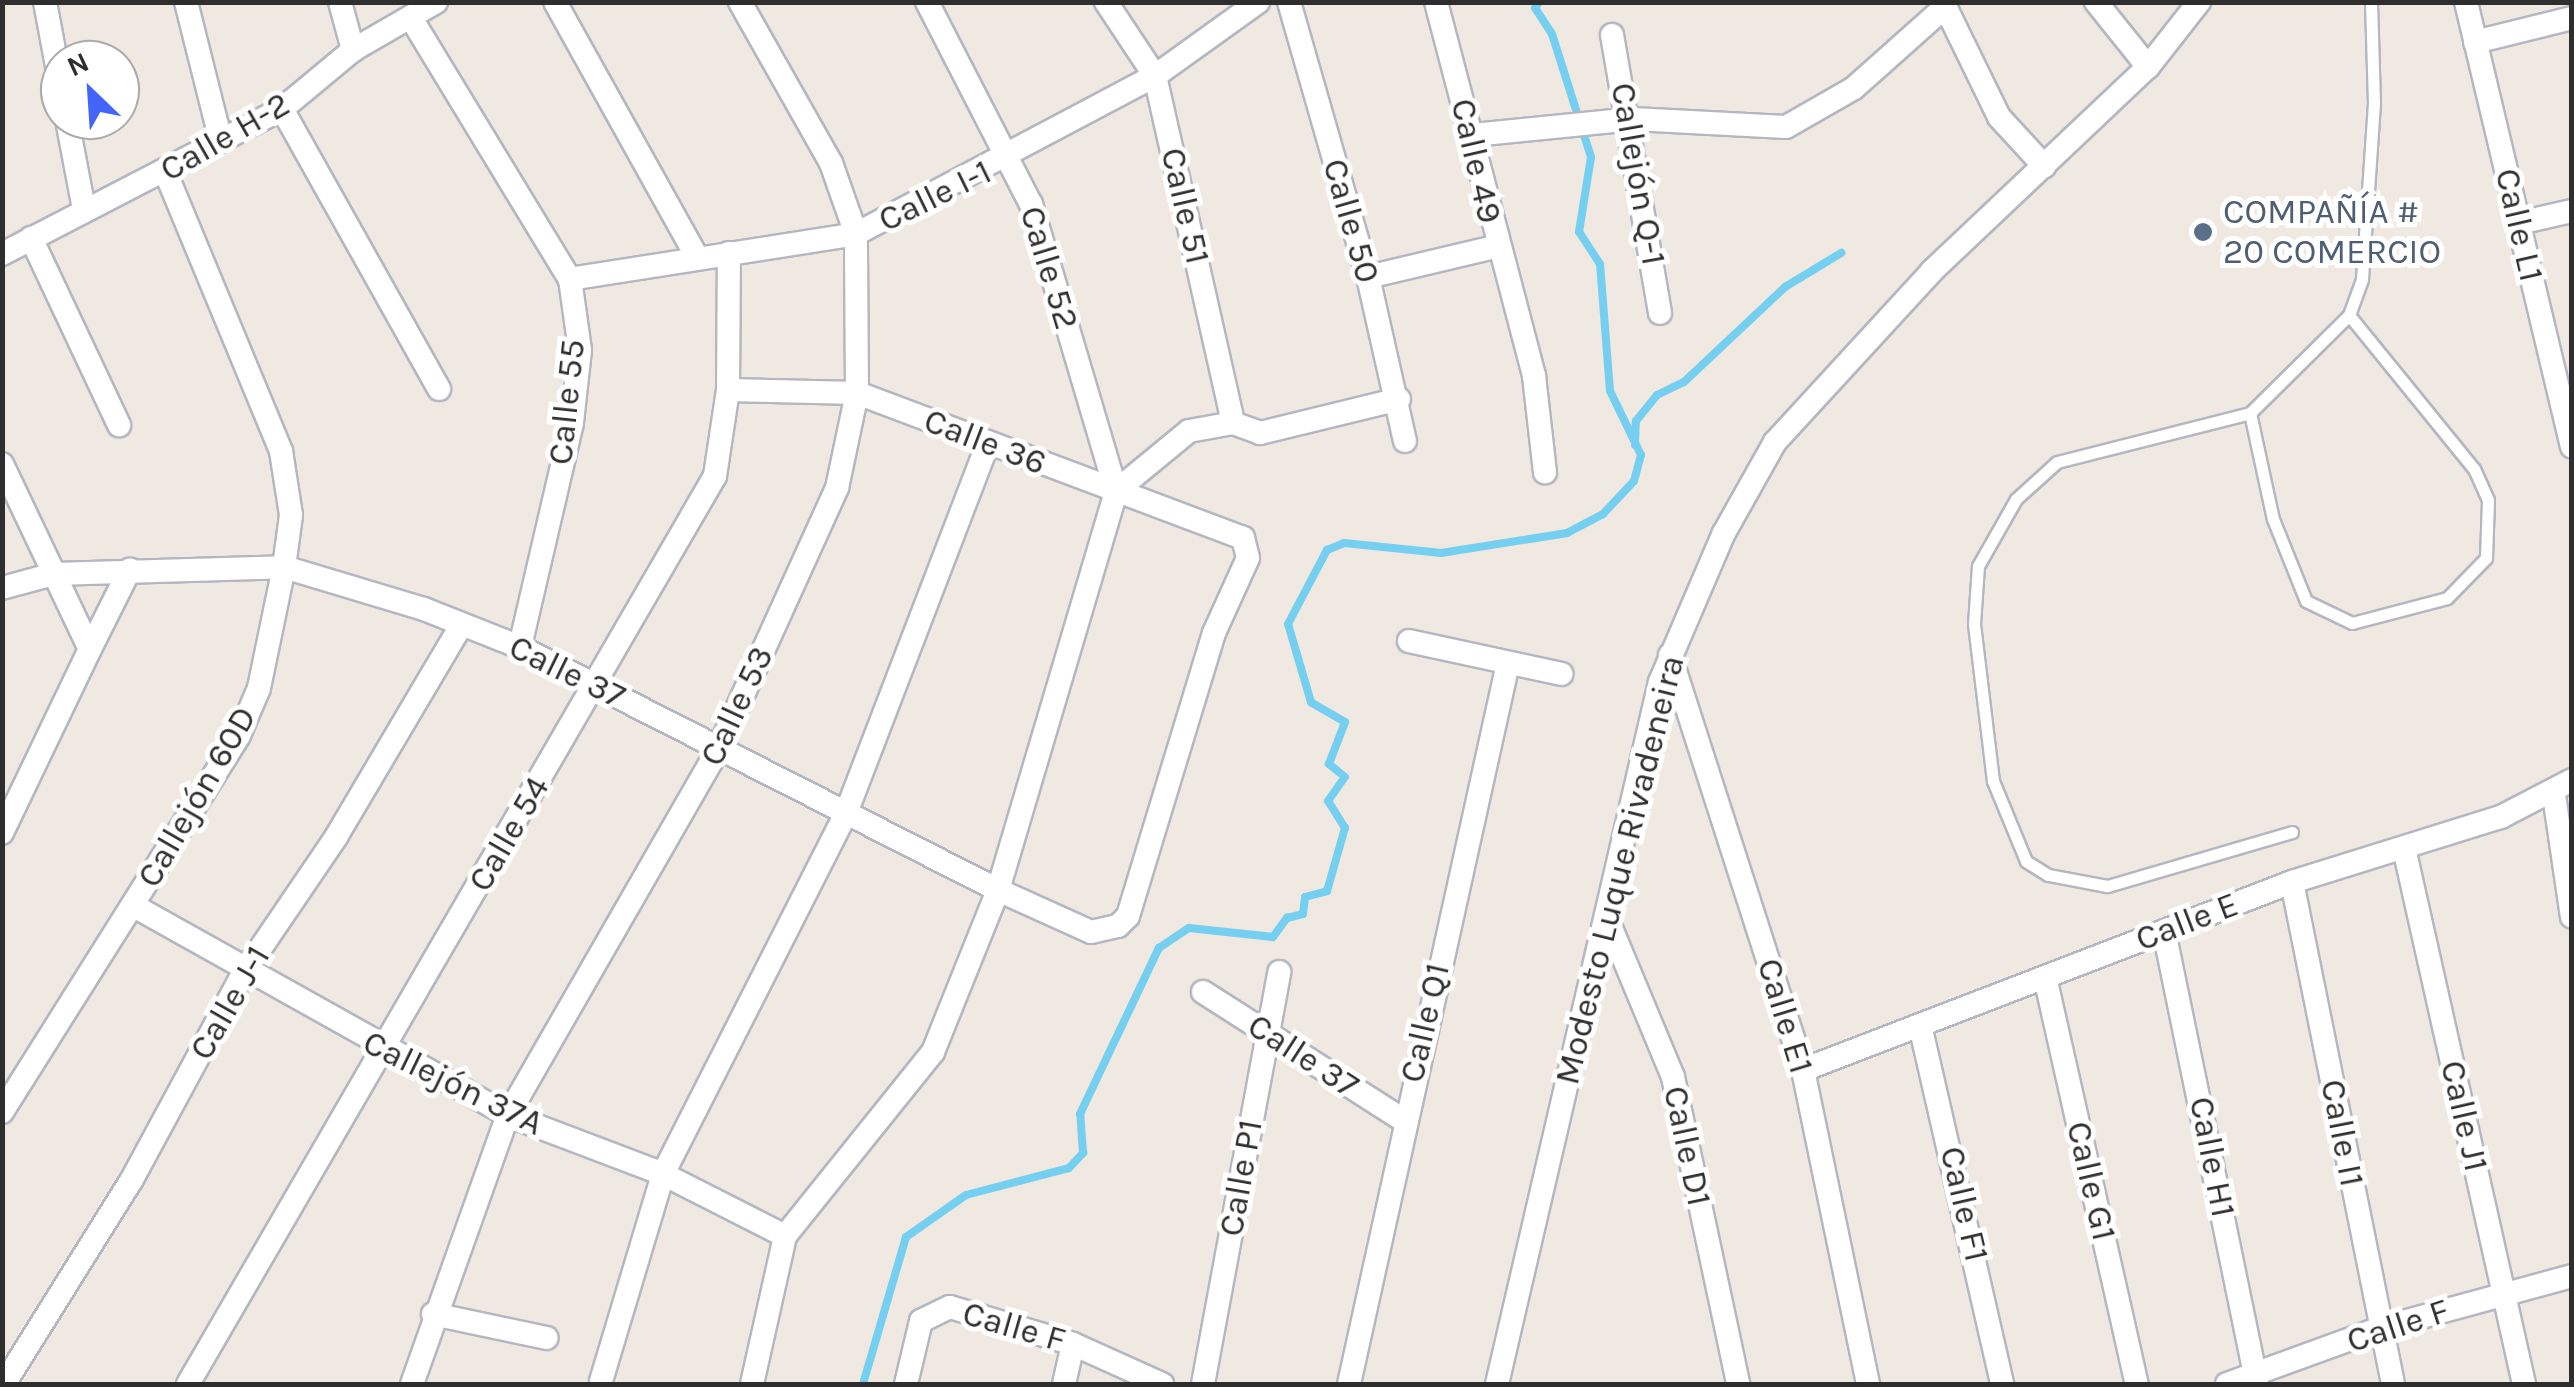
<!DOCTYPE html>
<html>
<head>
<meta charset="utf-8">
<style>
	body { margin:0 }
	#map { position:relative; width:2574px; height:1387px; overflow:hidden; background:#efe9e1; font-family:Karla,sans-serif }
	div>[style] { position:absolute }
	.stream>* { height:8px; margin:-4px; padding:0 4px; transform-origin:4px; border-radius:4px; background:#75cff0 }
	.roads { filter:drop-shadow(2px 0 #b4b7c1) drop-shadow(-2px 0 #b4b7c1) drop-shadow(0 2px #b4b7c1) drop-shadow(0 -2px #b4b7c1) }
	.lane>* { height:11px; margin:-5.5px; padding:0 5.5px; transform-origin:5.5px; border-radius:5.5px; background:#fff }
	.street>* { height:22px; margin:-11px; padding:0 11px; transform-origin:11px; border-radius:11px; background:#fff }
	.dots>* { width:28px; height:28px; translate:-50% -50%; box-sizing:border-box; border:5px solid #fff; border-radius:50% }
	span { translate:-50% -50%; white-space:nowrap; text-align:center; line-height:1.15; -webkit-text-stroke:10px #fff; paint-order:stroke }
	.street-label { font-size:35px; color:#2e2e2e }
	.service-label { font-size:35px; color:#4e5e75 }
	.left { translate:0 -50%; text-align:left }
	.frame { position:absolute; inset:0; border:5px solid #2e2e2e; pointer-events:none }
	.north { position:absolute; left:40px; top:40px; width:100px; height:100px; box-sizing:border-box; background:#fff; border:2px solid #ababab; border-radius:50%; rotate:335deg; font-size:28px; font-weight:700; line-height:40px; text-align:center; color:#2e2e2e }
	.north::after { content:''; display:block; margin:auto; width:35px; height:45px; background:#4264fb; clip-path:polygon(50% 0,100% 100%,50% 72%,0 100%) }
</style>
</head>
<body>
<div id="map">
	<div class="stream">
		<i style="left:1635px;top:445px;width:24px;rotate:-88deg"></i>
		<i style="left:1636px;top:421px;width:33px;rotate:-51deg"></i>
		<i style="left:1657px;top:395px;width:30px;rotate:-26deg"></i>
		<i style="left:1684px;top:382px;width:139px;rotate:-43.2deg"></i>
		<i style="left:1785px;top:287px;width:66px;rotate:-31.3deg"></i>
		<i style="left:863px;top:1384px;width:153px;rotate:-73.7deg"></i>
		<i style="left:906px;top:1237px;width:73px;rotate:-35deg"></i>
		<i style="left:966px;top:1195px;width:106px;rotate:-14.7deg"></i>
		<i style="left:1069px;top:1168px;width:21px;rotate:-47deg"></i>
		<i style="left:1083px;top:1153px;width:39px;rotate:-94deg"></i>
		<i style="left:1080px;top:1114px;width:184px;rotate:-64.6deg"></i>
		<i style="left:1159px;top:948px;width:36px;rotate:-34deg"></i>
		<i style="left:1189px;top:928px;width:84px;rotate:6.1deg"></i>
		<i style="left:1273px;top:937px;width:24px;rotate:-54deg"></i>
		<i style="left:1287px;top:918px;width:16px;rotate:-14deg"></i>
		<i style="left:1303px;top:914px;width:17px;rotate:-83deg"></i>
		<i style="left:1305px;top:897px;width:23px;rotate:-15deg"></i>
		<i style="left:1327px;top:891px;width:66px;rotate:-74.1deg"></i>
		<i style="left:1345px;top:828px;width:32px;rotate:-122deg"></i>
		<i style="left:1328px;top:801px;width:29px;rotate:-55deg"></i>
		<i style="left:1345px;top:777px;width:21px;rotate:-141deg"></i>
		<i style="left:1329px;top:764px;width:45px;rotate:-69.1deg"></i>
		<i style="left:1345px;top:722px;width:39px;rotate:-150deg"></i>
		<i style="left:1311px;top:702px;width:81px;rotate:-106.4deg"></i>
		<i style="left:1288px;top:624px;width:84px;rotate:-62.2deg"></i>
		<i style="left:1327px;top:550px;width:18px;rotate:-22deg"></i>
		<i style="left:1344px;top:543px;width:98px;rotate:5.9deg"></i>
		<i style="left:1441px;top:553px;width:128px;rotate:-9deg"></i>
		<i style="left:1567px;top:533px;width:41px;rotate:-27.8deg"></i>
		<i style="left:1603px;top:514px;width:45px;rotate:-46.8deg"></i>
		<i style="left:1634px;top:481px;width:27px;rotate:-75deg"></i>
		<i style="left:1641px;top:455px;width:71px;rotate:-115.8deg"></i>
		<i style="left:1610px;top:391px;width:127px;rotate:-94.5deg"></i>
		<i style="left:1600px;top:264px;width:38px;rotate:-123deg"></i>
		<i style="left:1579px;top:232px;width:76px;rotate:-80.9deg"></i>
		<i style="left:1591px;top:157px;width:129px;rotate:-107.6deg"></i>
		<i style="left:1552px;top:34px;width:31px;rotate:-123deg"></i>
		<i style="left:1535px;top:8px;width:7px;rotate:-56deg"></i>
	</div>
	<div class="roads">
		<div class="lane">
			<i style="left:2250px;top:413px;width:108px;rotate:77.8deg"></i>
			<i style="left:2273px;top:519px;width:88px;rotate:68.1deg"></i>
			<i style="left:2306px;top:601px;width:51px;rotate:25.6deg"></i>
			<i style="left:2352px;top:623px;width:98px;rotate:-14.7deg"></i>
			<i style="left:2447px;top:598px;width:56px;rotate:-45.7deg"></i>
			<i style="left:2486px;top:558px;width:58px;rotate:-88deg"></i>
			<i style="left:2488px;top:500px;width:34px;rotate:-114deg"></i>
			<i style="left:2474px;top:469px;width:198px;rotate:-129.1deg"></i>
			<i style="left:2292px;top:832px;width:193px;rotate:163.7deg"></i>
			<i style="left:2107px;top:886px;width:60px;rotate:-169.4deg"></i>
			<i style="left:2048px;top:875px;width:26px;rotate:-148deg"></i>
			<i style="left:2026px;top:861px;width:87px;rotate:-112.4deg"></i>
			<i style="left:1993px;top:781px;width:158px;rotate:-96.9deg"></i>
			<i style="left:1974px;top:624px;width:58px;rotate:-86.1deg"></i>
			<i style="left:1978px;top:566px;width:77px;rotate:-60.4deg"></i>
			<i style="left:2016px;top:499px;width:55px;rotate:-42.1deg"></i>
			<i style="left:2057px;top:462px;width:199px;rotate:-14.2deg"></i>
			<i style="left:2250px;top:413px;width:139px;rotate:-44.7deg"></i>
			<i style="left:2349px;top:315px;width:38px;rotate:-70deg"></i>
			<i style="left:2362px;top:279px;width:176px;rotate:-86.1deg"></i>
			<i style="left:2374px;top:103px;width:101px;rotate:-91.7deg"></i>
		</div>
		<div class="street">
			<i style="left:45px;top:2px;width:81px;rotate:79.4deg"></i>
			<i style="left:186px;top:2px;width:139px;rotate:75.9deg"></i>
			<i style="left:340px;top:2px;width:50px;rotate:74.8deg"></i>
			<i style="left:555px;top:2px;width:292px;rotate:60.9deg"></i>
			<i style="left:927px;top:2px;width:227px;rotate:62.8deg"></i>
			<i style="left:1031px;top:204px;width:299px;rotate:73.5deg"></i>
			<i style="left:1106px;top:2px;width:89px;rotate:56.5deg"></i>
			<i style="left:1155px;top:76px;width:356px;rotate:77.3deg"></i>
			<i style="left:1289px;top:2px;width:286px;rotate:74deg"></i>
			<i style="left:1368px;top:277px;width:168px;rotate:77.3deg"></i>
			<i style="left:1436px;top:2px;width:387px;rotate:75.3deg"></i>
			<i style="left:1534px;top:376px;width:97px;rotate:83.5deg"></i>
			<i style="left:1943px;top:2px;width:128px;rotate:64deg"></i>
			<i style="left:1999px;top:117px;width:67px;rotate:47.4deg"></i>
			<i style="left:2096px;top:2px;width:83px;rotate:51.3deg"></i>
			<i style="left:2466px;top:2px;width:457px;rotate:76.6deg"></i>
			<i style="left:411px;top:18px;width:306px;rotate:58.7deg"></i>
			<i style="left:570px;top:279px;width:72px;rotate:82deg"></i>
			<i style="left:580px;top:350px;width:73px;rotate:96.3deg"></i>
			<i style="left:572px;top:423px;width:230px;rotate:103.1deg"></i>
			<i style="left:1612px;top:35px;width:282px;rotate:80.2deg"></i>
			<i style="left:2475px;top:42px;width:100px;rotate:-13.9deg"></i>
			<i style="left:282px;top:109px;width:321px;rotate:60.7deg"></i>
			<i style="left:67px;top:120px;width:91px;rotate:79.2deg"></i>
			<i style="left:1473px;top:135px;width:161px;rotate:-5.7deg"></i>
			<i style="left:1633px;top:119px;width:153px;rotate:3deg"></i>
			<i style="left:1786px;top:127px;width:78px;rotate:-29.8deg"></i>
			<i style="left:1854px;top:88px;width:122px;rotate:-41.7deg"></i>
			<i style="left:2519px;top:223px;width:54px;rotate:-12.8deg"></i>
			<i style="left:31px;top:238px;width:207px;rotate:64.8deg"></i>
			<i style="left:2px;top:254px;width:315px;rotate:-27.4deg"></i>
			<i style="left:282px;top:109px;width:92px;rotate:-39.7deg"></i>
			<i style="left:353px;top:50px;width:96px;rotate:-30deg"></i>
			<i style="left:1368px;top:277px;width:130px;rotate:-13.3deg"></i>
			<i style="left:570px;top:279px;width:290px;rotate:-8.9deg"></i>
			<i style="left:856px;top:234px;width:338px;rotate:-27.9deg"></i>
			<i style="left:1155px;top:76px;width:127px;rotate:-35.7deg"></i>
			<i style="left:2px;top:464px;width:205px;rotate:64.6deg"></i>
			<i style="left:90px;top:649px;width:204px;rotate:115.6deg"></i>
			<i style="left:2px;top:588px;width:54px;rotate:-15.1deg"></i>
			<i style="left:54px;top:574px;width:230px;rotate:-1.7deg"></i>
			<i style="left:284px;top:567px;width:146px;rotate:16.7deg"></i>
			<i style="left:424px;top:609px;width:103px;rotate:21.6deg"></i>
			<i style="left:520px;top:647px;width:536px;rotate:26.95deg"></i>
			<i style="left:998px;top:890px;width:102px;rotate:24.3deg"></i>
			<i style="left:1091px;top:932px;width:28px;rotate:-13deg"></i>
			<i style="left:1118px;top:926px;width:14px;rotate:-45deg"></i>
			<i style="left:1128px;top:916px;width:296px;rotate:-73.1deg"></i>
			<i style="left:1214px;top:633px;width:82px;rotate:-65.6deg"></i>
			<i style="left:1248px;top:558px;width:21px;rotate:-104deg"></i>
			<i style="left:1243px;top:538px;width:412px;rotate:-159.4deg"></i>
			<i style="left:857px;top:393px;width:129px;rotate:-178.7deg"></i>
			<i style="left:1409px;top:641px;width:156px;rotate:12.2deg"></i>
			<i style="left:90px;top:649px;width:89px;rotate:-63.4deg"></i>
			<i style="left:1670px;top:655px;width:436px;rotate:72.2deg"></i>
			<i style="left:1803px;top:1070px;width:321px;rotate:78.3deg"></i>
			<i style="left:2554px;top:795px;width:123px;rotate:81.6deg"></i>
			<i style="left:2404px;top:848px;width:549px;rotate:77.38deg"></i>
			<i style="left:2292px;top:882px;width:512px;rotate:78.62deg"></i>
			<i style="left:134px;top:906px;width:428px;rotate:29.2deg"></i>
			<i style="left:508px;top:1115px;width:166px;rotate:20.8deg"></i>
			<i style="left:663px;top:1174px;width:137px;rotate:26.9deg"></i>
			<i style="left:1606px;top:916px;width:174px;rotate:67.4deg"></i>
			<i style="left:1673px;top:1077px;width:314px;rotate:78deg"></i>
			<i style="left:2164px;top:931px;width:462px;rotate:78.4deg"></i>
			<i style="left:2045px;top:977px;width:417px;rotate:77.3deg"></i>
			<i style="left:1203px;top:992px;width:237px;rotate:32.6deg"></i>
			<i style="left:1920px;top:1025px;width:368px;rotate:77.1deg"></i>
			<i style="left:1803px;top:1070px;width:524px;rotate:-21.03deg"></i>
			<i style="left:2292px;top:882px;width:219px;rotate:-17.3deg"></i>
			<i style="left:2501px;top:817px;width:80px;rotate:-27.5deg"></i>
			<i style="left:2px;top:1112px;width:445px;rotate:-57.8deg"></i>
			<i style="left:239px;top:735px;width:51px;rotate:-66.9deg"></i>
			<i style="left:259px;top:688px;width:124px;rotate:-78.3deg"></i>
			<i style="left:284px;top:567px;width:52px;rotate:-82.3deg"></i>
			<i style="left:291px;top:515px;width:65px;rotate:-98.9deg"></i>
			<i style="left:281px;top:451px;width:301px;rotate:-112.5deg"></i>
			<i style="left:433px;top:1314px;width:116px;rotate:11.9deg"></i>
			<i style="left:601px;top:1381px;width:216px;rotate:-73.3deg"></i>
			<i style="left:663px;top:1174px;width:405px;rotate:-63.1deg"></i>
			<i style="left:846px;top:813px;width:396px;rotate:-69deg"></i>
			<i style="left:4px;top:1384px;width:239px;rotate:-58deg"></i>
			<i style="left:131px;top:1181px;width:235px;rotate:-61.6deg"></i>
			<i style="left:243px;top:974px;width:166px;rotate:-55.8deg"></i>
			<i style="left:336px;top:837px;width:247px;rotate:-59.4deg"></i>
			<i style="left:188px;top:1384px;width:1050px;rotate:-59.87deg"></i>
			<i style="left:715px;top:476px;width:87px;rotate:-81.4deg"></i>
			<i style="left:728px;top:390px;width:137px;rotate:-89.6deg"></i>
			<i style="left:412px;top:1384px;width:286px;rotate:-70.4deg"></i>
			<i style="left:508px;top:1115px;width:423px;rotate:-60.1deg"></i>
			<i style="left:719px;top:748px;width:286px;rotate:-65.6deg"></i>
			<i style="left:837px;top:488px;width:97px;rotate:-78.1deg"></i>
			<i style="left:857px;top:393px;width:159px;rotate:-90.4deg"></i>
			<i style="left:856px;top:234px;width:75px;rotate:-109.4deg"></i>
			<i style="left:831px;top:163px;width:185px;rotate:-119.5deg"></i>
			<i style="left:752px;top:1384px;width:152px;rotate:-77.4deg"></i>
			<i style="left:785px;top:1236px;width:236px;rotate:-51.2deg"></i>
			<i style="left:933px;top:1052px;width:175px;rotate:-68.1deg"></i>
			<i style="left:998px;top:890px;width:416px;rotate:-73.5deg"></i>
			<i style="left:1116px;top:491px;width:94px;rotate:-39.4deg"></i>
			<i style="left:1189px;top:431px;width:45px;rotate:-10.3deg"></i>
			<i style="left:1233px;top:423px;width:29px;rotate:20deg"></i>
			<i style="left:1260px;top:433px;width:143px;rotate:-13.7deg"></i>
			<i style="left:906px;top:1384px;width:65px;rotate:-76.6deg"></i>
			<i style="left:921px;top:1321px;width:32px;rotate:-26deg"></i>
			<i style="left:950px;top:1307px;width:128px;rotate:16.7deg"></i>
			<i style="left:1073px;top:1344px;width:98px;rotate:24.2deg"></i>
			<i style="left:1064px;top:1384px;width:41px;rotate:-77.3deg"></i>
			<i style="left:1203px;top:1384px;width:419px;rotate:-79.5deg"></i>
			<i style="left:1349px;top:1384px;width:738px;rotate:-77.56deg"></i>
			<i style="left:1497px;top:1384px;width:721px;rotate:-76.93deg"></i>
			<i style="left:1660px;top:682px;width:162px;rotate:-66.8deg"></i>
			<i style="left:1724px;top:533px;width:104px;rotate:-60.7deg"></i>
			<i style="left:1775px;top:442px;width:232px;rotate:-47.4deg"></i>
			<i style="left:1932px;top:271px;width:297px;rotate:-43.4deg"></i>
			<i style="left:2148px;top:67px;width:83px;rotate:-51.9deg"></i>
			<i style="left:2227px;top:1384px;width:164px;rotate:-20deg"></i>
			<i style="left:2381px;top:1328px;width:198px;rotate:-15.2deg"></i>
		</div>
	</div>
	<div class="dots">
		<i style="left:2203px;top:232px;background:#5c6f8a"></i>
	</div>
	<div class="street-label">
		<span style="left:225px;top:137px;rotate:-30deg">Calle H-2</span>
		<span style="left:1476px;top:161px;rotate:77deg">Calle 49</span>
		<span style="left:1638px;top:174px;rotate:80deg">Callejón Q-1</span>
		<span style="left:935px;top:196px;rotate:-26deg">Calle I-1</span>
		<span style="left:1185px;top:206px;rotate:77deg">Calle 51</span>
		<span style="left:1351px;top:221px;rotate:74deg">Calle 50</span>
		<span style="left:2519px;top:225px;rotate:77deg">Calle L1</span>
		<span style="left:1049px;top:268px;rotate:73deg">Calle 52</span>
		<span style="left:567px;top:402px;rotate:-84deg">Calle 55</span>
		<span style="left:985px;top:442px;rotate:21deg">Calle 36</span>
		<span style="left:567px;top:672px;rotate:26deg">Calle 37</span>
		<span style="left:737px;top:706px;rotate:-65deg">Calle 53</span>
		<span style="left:197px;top:797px;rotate:-60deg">Callejón 60D</span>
		<span style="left:509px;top:834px;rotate:-60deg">Calle 54</span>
		<span style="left:1620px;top:870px;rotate:-76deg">Modesto Luque Rivadeneira</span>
		<span style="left:2187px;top:922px;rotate:-21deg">Calle E</span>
		<span style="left:230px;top:1003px;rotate:-60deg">Calle J-1</span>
		<span style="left:1785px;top:1016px;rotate:73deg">Calle E1</span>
		<span style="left:1425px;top:1023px;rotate:-77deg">Calle Q1</span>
		<span style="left:1303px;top:1056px;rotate:33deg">Calle 37</span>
		<span style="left:453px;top:1083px;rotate:26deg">Callejón 37A</span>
		<span style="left:2464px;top:1116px;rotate:77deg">Calle J1</span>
		<span style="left:2342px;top:1133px;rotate:79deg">Calle I1</span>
		<span style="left:1687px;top:1146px;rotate:78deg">Calle D1</span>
		<span style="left:2212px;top:1157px;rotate:79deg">Calle H1</span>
		<span style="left:1241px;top:1178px;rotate:-80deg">Calle P1</span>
		<span style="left:2091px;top:1181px;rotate:77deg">Calle G1</span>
		<span style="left:1964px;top:1204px;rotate:77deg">Calle F1</span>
		<span style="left:2398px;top:1326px;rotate:-18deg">Calle F</span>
		<span style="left:1014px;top:1327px;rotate:16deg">Calle F</span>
	</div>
	<div class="service-label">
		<span class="left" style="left:2223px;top:232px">COMPAÑÍA #<br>20 COMERCIO</span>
	</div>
	<div class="frame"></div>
	<div class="north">N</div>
</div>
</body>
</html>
